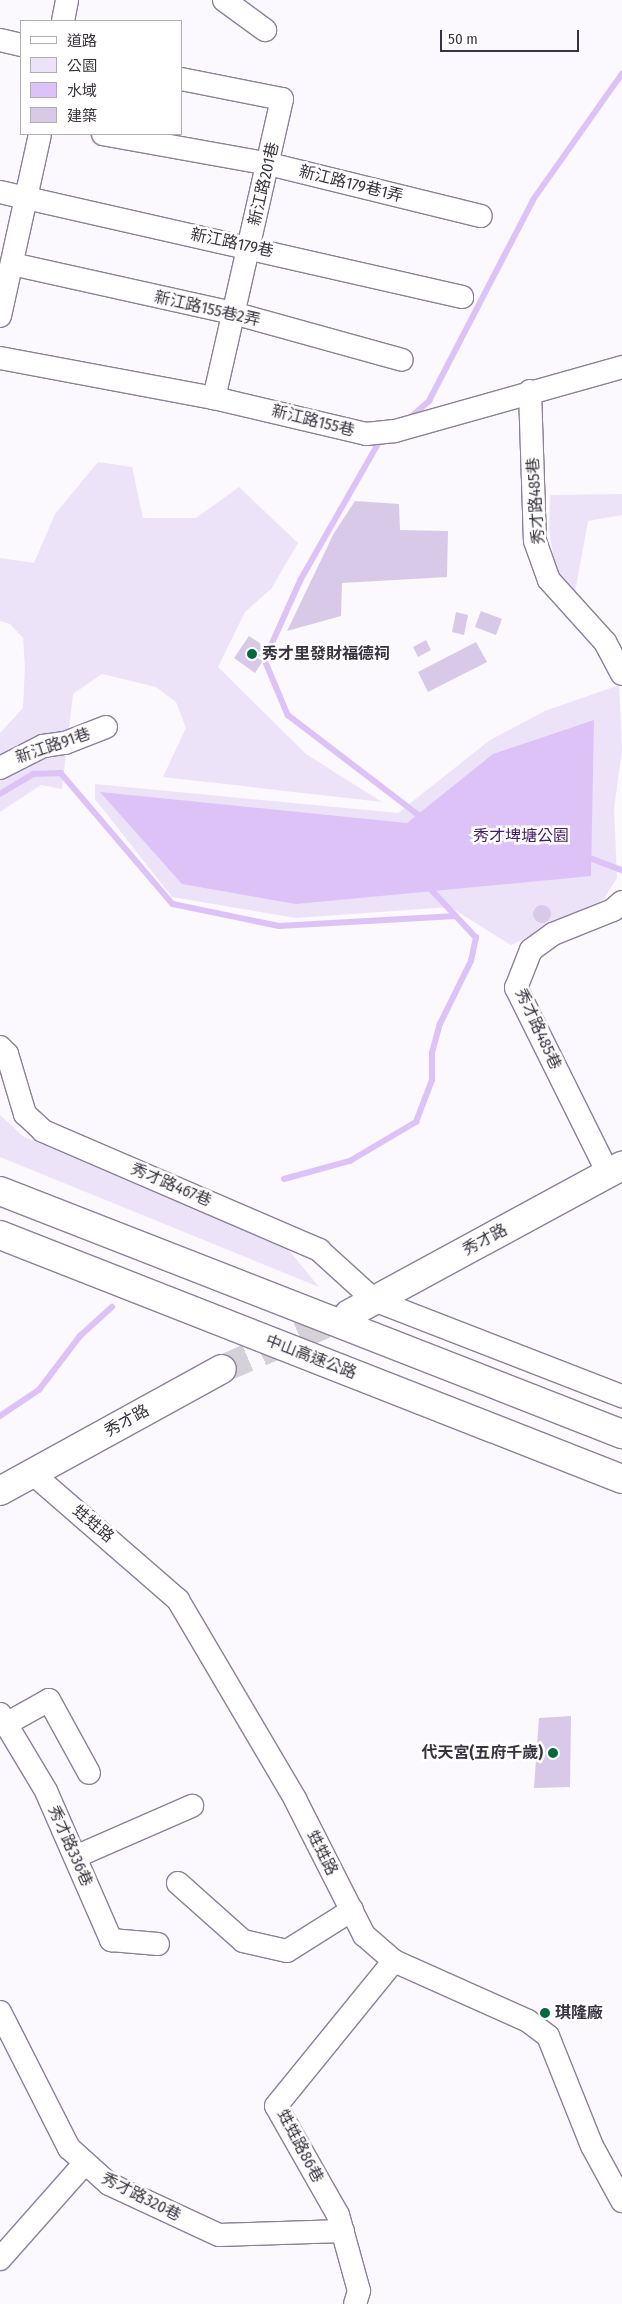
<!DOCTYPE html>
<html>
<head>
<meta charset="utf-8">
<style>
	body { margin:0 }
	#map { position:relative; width:622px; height:2304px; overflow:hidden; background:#fbf8fe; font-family:"Fira Sans Condensed","Noto Sans TC",sans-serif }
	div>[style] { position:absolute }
	.green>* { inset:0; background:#ede3f8 }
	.water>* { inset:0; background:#ddc2f8 }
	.stream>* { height:5.5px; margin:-2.75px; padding:0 2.75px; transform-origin:2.75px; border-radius:2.75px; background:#ddc2f8 }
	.building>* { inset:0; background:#d8c9e8 }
	.round { border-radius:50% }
	.major-tunnel>* { height:28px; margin-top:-14px; transform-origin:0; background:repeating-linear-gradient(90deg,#d4d1d8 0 28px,transparent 0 42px) }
	.roads { filter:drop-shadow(1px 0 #8d7f9c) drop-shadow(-1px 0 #8d7f9c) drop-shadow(0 1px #8d7f9c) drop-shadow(0 -1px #8d7f9c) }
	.minor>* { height:22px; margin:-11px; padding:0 11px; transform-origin:11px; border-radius:11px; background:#fff }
	.major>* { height:28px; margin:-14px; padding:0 14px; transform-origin:14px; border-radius:14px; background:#fff }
	.highway>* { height:28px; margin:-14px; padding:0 14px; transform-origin:14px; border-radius:14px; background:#fff }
	.dots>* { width:14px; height:14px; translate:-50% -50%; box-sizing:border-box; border:2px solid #fff; border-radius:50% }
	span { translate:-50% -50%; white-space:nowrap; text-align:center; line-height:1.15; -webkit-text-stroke:5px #fff; paint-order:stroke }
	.street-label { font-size:16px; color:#393340 }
	.poi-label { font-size:16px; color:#393340; font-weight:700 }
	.left { translate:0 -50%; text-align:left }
	.right { translate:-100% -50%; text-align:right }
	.park-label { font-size:16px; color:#451a66 }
	.legend { position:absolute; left:20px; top:20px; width:162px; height:115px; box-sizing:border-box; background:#fff; border:1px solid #b0adb3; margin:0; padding:6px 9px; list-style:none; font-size:15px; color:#393340 }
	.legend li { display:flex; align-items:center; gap:10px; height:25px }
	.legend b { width:25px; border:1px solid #b0adb3 }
	.scale { position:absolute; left:440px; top:30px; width:139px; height:22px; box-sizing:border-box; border:2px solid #393340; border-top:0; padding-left:6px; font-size:15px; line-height:18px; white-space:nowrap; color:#393340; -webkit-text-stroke:4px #fff; paint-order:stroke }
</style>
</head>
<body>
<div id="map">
	<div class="green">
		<i style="clip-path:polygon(98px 462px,132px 467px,143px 518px,196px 518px,239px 487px,298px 543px,271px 589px,245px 612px,218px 667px,306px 754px,382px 802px,163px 777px,186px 728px,176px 702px,156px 687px,102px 674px,73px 694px,62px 789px,41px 785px,0 812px,0 733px,23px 708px,25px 666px,23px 638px,10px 624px,0 621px,0 558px,34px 563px,55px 514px)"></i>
		<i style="clip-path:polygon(622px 494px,622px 515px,588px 521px,575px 592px,556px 572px,549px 530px,550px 495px)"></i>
		<i style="clip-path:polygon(619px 685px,622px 750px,614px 809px,617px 878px,603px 900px,511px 945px,450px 907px,296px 918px,172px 897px,95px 799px,95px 784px,398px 813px,490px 740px,545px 711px)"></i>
		<i style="clip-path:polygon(0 1115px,24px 1137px,287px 1248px,319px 1287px,0 1157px)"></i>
	</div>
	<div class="water">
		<i style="clip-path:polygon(594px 720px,591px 876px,296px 904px,182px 884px,100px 792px,407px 823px,493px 754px)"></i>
	</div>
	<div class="stream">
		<i style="left:412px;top:416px;width:23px;rotate:-41deg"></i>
		<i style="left:429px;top:401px;width:226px;rotate:-62.6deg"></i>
		<i style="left:533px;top:200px;width:154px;rotate:-54.8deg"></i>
		<i style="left:378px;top:445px;width:155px;rotate:119.7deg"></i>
		<i style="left:301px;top:580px;width:88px;rotate:114.2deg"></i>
		<i style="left:265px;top:660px;width:60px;rotate:67.3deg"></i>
		<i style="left:288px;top:715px;width:166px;rotate:37.4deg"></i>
		<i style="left:420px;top:816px;width:7px;rotate:82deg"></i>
		<i style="left:0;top:794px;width:39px;rotate:-31deg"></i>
		<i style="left:33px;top:774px;width:28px;rotate:-2deg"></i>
		<i style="left:61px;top:773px;width:172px;rotate:49.5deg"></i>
		<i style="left:173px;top:904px;width:108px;rotate:11.7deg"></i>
		<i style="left:279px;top:926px;width:177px;rotate:-3.2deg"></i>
		<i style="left:585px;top:856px;width:40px;rotate:21deg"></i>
		<i style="left:284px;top:1179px;width:68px;rotate:-15.3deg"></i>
		<i style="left:350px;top:1161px;width:77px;rotate:-30.6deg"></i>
		<i style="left:416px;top:1122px;width:45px;rotate:-69.1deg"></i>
		<i style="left:432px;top:1080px;width:27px;rotate:-90deg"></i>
		<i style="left:432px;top:1053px;width:30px;rotate:-75deg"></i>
		<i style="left:440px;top:1024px;width:70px;rotate:-63.8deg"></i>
		<i style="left:471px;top:961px;width:24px;rotate:-78deg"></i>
		<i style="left:476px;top:938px;width:64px;rotate:-133.1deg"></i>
		<i style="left:432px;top:891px;width:7px;rotate:-98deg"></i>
		<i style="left:0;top:1416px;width:47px;rotate:-33.7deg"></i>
		<i style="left:39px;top:1390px;width:68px;rotate:-52.8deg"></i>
		<i style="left:80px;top:1336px;width:43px;rotate:-42.2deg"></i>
	</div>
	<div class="building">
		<i style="clip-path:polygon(355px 501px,399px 504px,400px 530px,448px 531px,447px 577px,342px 583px,341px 616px,287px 631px,334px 533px)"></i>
		<i style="clip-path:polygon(481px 611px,502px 619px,496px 635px,475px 627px)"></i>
		<i style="clip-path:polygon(456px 612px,468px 615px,464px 635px,452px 632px)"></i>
		<i style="clip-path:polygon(249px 636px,270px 650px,255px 673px,234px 658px)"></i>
		<i style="clip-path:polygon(426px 640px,431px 650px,418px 657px,413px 647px)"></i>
		<i style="clip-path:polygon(476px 642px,487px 662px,428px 692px,418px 672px)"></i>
		<i class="round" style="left:533px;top:905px;width:18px;height:18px"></i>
		<i style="clip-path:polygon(571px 1716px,570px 1787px,534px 1788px,539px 1718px)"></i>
	</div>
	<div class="major-tunnel">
		<i style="left:222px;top:1369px;width:138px;rotate:-23.4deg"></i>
	</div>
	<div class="roads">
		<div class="minor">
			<i style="left:224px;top:0;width:51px;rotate:36.2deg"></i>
			<i style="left:63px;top:21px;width:21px;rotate:-79deg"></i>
			<i style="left:0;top:40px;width:22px;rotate:13deg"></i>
			<i style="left:181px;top:79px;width:103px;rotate:11.2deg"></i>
			<i style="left:282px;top:99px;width:307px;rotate:102.8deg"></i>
			<i style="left:103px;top:134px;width:169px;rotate:10.2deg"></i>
			<i style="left:269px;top:164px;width:218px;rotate:13.8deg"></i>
			<i style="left:0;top:192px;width:474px;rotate:12.8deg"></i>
			<i style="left:12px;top:264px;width:226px;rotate:12.5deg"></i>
			<i style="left:233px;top:313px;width:175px;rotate:15.5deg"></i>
			<i style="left:0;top:316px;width:186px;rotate:-77.6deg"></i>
			<i style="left:0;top:358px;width:218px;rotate:10.6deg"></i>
			<i style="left:214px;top:398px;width:156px;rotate:13.3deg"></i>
			<i style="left:366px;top:434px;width:29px;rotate:-6deg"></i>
			<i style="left:395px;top:431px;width:236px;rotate:-15.7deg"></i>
			<i style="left:530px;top:391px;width:150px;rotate:88.1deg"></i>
			<i style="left:535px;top:541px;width:41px;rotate:70.3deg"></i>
			<i style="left:549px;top:580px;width:84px;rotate:47.9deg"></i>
			<i style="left:605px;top:642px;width:36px;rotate:62deg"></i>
			<i style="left:0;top:768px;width:48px;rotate:-27.1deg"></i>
			<i style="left:43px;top:746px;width:22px;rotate:-8deg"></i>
			<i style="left:65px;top:743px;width:44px;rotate:-21.3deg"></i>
			<i style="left:0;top:1047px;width:10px;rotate:45deg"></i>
			<i style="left:7px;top:1054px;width:63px;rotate:73.3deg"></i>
			<i style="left:25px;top:1114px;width:25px;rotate:43deg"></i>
			<i style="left:43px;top:1131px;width:301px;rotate:23.3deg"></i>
			<i style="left:319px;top:1250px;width:74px;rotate:42.3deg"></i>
			<i style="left:374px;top:1300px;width:266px;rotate:21.2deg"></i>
			<i style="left:608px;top:1173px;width:207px;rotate:-116.4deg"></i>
			<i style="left:516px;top:988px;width:41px;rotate:-68.5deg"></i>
			<i style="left:531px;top:950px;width:27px;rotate:-36deg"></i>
			<i style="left:553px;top:934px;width:65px;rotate:-21.8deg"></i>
			<i style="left:613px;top:910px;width:12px;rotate:-42deg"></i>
			<i style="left:32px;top:1473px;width:194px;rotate:41deg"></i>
			<i style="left:178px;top:1600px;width:231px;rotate:59.5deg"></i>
			<i style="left:295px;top:1799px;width:153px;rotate:63.1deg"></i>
			<i style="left:364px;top:1935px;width:40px;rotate:41deg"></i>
			<i style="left:394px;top:1961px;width:147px;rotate:24.1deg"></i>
			<i style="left:528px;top:2021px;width:25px;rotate:37deg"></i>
			<i style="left:548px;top:2036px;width:118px;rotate:68.2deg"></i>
			<i style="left:592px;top:2146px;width:63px;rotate:61.4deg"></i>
			<i style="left:0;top:1714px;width:90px;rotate:59.1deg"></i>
			<i style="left:46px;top:1791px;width:163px;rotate:66.4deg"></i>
			<i style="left:111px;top:1940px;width:47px;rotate:4.9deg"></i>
			<i style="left:6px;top:1724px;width:49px;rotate:-29.2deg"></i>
			<i style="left:49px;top:1700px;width:83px;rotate:61.3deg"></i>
			<i style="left:75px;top:1857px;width:128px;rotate:-23.6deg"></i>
			<i style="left:178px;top:1883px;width:87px;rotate:41.7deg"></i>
			<i style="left:243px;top:1941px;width:45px;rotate:12.8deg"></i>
			<i style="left:287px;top:1951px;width:77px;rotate:-32.2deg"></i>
			<i style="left:0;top:2012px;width:153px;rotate:63.1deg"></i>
			<i style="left:69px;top:2148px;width:54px;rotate:42deg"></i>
			<i style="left:109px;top:2184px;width:121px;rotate:24.9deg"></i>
			<i style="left:219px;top:2235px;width:124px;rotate:-1.8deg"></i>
			<i style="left:0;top:2259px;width:127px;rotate:-48.5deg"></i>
			<i style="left:355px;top:2304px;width:14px;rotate:-73deg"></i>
			<i style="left:359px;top:2291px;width:79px;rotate:-105.4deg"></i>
			<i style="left:338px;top:2215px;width:125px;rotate:-119.6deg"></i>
			<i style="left:276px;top:2106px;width:187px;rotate:-50.9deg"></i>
		</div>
		<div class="major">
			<i style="left:349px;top:1314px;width:311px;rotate:-28.5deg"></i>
			<i style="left:0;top:1491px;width:253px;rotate:-28.8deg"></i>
		</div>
		<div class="highway">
			<i style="left:0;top:1191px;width:668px;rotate:21.34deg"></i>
			<i style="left:0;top:1235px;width:668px;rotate:21.42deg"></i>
		</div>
	</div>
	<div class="dots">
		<i style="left:252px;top:654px;background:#04693e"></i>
		<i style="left:553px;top:1753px;background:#04693e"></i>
		<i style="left:545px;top:2013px;background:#04693e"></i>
	</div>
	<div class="street-label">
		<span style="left:264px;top:184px;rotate:-77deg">新江路201巷</span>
		<span style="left:351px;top:184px;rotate:14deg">新江路179巷1弄</span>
		<span style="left:232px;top:243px;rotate:12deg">新江路179巷</span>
		<span style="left:207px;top:309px;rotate:13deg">新江路155巷2弄</span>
		<span style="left:313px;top:421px;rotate:14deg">新江路155巷</span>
		<span style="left:536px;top:501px;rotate:-94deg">秀才路485巷</span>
		<span style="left:53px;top:746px;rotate:-19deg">新江路91巷</span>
		<span style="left:538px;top:1029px;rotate:65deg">秀才路485巷</span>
		<span style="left:171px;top:1185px;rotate:23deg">秀才路467巷</span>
		<span style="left:485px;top:1240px;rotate:-28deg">秀才路</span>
		<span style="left:311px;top:1357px;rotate:21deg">中山高速公路</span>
		<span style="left:127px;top:1421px;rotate:-29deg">秀才路</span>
		<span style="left:93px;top:1524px;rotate:40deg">甡甡路</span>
		<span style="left:70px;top:1846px;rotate:66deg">秀才路336巷</span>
		<span style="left:322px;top:1853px;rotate:63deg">甡甡路</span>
		<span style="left:300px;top:2146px;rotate:62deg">甡甡路86巷</span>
		<span style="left:141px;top:2197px;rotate:27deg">秀才路320巷</span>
	</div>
	<div class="poi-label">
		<span class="left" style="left:262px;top:654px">秀才里發財福德祠</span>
		<span class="right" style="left:543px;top:1753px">代天宮(五府千歲)</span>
		<span class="left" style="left:555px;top:2013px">琪隆廠</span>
	</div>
	<div class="park-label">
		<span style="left:521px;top:836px">秀才埤塘公園</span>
	</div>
	<ul class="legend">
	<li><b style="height:6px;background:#fff"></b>道路</li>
	<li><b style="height:14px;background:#ede3f8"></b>公園</li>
	<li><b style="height:14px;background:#ddc2f8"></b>水域</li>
	<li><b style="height:14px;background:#d8c9e8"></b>建築</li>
	</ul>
	<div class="scale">50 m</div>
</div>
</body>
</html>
